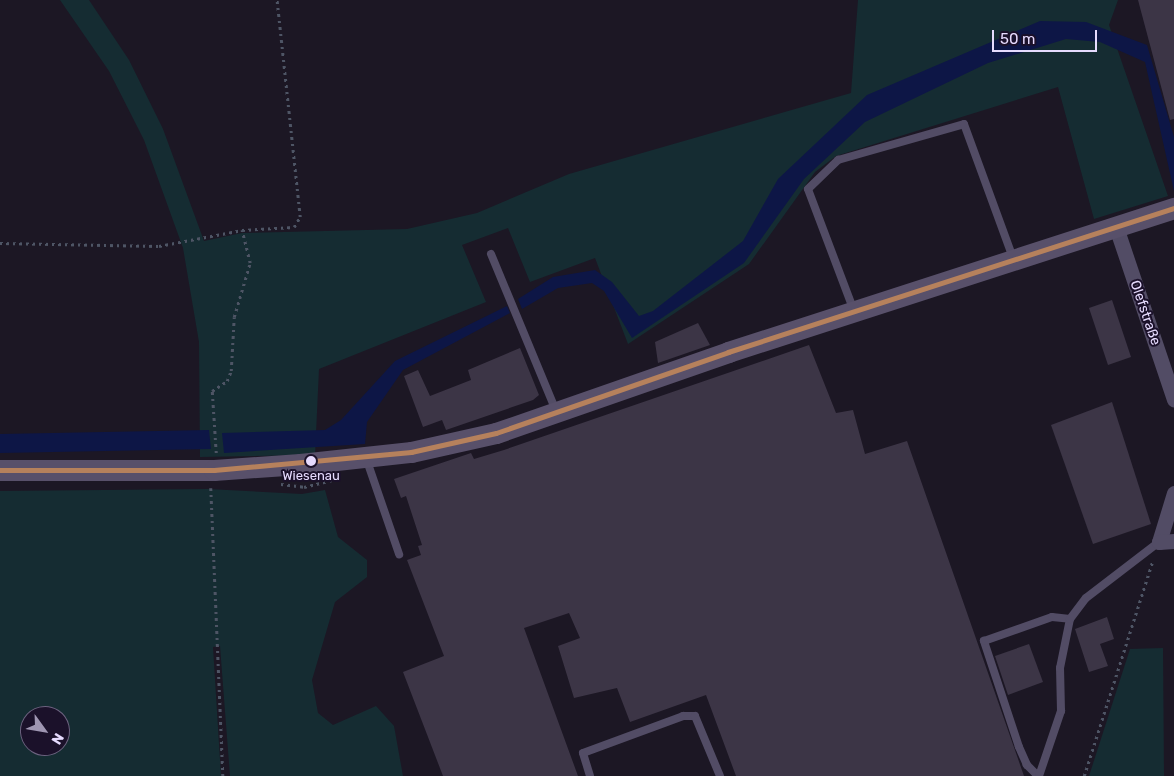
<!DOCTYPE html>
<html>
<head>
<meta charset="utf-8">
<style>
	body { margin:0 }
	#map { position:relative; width:1174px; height:776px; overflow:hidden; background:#1c1724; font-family:Rubik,sans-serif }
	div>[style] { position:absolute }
	.green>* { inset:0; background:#152c32 }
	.water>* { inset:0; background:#0d1646 }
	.building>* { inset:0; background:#3c3546 }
	.path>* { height:2.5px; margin-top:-1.25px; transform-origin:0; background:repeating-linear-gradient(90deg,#4e5565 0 2.5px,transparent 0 6.5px) }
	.lane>* { height:8px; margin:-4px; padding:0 4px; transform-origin:4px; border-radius:4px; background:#524c65 }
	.street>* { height:15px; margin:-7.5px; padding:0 7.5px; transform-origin:7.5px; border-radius:7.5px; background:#524c65 }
	.secondary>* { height:21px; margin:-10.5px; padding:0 10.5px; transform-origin:10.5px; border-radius:10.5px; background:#58506a }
	.bus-1>* { height:5px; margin:-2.5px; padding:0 2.5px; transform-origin:2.5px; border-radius:2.5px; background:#b6815c }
	.dots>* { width:14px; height:14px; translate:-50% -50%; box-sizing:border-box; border:2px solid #1b112a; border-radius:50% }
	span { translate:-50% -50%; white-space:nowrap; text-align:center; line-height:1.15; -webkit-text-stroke:4px #1b112a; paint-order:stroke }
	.bus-label { font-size:13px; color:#e6dbfe }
	.street-label { font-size:14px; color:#e6dbfe }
	.north { position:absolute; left:20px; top:706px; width:50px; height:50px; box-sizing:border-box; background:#1b112a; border:1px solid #6c627f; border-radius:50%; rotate:122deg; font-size:14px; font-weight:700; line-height:20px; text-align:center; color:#e6dbfe }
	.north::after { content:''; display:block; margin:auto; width:18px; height:22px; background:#9f96b2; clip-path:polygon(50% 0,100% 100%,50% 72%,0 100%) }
	.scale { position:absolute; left:992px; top:30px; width:105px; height:22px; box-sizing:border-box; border:2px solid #e6dbfe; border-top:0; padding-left:6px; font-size:15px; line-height:18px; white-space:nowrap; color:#e6dbfe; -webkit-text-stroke:4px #1b112a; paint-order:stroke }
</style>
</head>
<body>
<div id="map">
	<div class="green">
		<i style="clip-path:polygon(60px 0,89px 0,129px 60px,163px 129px,204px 241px,242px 233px,407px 229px,477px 213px,569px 174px,851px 93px,858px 0,1118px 0,1109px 25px,1168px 196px,1094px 219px,1058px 87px,836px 156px,815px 172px,749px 264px,628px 344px,595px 258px,530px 282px,508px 228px,462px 245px,486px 302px,319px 369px,315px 455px,200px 457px,199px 342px,183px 248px,144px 140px,109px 71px)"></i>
		<i style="clip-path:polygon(evenodd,208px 489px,302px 494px,325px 490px,338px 537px,367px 560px,367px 577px,335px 602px,312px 680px,318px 713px,333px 725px,376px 706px,394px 726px,403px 776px,230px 776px,220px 646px,213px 647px,221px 776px,0 776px,0 491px,208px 489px,30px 716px,60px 716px,60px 746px,30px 746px,30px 716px)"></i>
		<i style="clip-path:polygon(1163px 648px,1164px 776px,1089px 776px,1130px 649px)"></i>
	</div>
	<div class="water">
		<i style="clip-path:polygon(1040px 21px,1086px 22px,1147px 45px,1174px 137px,1174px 191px,1145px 62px,1100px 42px,1066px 39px,988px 63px,865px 122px,804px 179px,744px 263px,632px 338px,604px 291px,592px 283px,558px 288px,522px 309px,518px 299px,553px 277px,595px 270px,612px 282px,639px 316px,653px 311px,743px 241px,778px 179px,867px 95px)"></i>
		<i style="clip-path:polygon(507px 306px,510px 313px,403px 370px,367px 422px,365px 444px,224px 453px,222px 433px,325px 430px,341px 420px,395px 361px)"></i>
		<i style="clip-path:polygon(209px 430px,211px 449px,0 453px,0 434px)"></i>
	</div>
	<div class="building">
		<i style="clip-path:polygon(1138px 0,1174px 0,1174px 119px,1170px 120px)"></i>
		<i style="clip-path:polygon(1112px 300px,1131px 357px,1108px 365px,1089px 308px)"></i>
		<i style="clip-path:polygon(698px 323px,710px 345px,658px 363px,655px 342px)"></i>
		<i style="clip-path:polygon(809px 345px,836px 413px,853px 410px,865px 454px,907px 441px,1024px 776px,736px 776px,706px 695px,630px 722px,617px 688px,574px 698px,558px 646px,580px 638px,569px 613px,524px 628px,578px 776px,443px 776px,403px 672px,444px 656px,407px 560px,421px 555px,418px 546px,422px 545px,406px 496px,401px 498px,394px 479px,471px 453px,474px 459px,504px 450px)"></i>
		<i style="clip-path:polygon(520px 348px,539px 395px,533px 400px,446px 430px,442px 420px,423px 427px,404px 376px,418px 370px,430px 396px,471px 380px,468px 370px)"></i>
		<i style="clip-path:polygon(1112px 402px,1151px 524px,1093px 544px,1051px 425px)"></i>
		<i style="clip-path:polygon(1107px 617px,1114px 639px,1100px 644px,1108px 666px,1089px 672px,1075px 629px)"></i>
		<i style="clip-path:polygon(1029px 644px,1043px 682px,1008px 695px,995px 656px)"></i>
	</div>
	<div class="path">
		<i style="left:0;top:243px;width:159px;rotate:1.1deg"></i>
		<i style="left:159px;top:246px;width:85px;rotate:-10.9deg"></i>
		<i style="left:242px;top:230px;width:52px;rotate:-3.3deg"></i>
		<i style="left:294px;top:227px;width:12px;rotate:-59deg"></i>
		<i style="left:300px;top:217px;width:218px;rotate:-96.1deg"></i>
		<i style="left:216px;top:453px;width:62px;rotate:-93.7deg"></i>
		<i style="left:212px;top:391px;width:18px;rotate:-34deg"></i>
		<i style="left:227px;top:381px;width:11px;rotate:-68deg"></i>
		<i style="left:231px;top:371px;width:54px;rotate:-86.8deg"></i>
		<i style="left:234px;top:317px;width:56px;rotate:-73.5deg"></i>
		<i style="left:250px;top:263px;width:34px;rotate:-104deg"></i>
		<i style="left:281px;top:484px;width:23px;rotate:7deg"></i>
		<i style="left:304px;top:487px;width:34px;rotate:-14deg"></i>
		<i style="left:211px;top:488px;width:288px;rotate:87.6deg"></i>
		<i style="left:1084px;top:776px;width:227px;rotate:-72.3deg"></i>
	</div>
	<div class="lane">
		<i style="left:491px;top:254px;width:170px;rotate:67.5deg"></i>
		<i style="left:854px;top:311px;width:130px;rotate:-110.7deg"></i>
		<i style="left:808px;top:189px;width:42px;rotate:-44deg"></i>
		<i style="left:838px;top:160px;width:131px;rotate:-15.9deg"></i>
		<i style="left:964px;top:124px;width:143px;rotate:69.9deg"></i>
		<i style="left:366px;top:458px;width:102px;rotate:71deg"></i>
		<i style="left:590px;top:776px;width:24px;rotate:-107deg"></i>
		<i style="left:583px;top:753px;width:107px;rotate:-20.3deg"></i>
		<i style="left:683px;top:716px;width:12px"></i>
		<i style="left:695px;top:716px;width:65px;rotate:67.4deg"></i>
		<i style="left:1038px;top:776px;width:16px;rotate:-135deg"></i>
		<i style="left:1027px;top:765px;width:20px;rotate:-114deg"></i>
		<i style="left:1019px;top:747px;width:112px;rotate:-108.3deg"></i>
		<i style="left:984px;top:641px;width:72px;rotate:-19.4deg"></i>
		<i style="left:1052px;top:617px;width:18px;rotate:6deg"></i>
		<i style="left:1039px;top:776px;width:69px;rotate:-71.3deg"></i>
		<i style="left:1061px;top:711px;width:43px;rotate:-91.3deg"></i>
		<i style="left:1060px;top:668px;width:50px;rotate:-78.5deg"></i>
		<i style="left:1070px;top:619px;width:26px;rotate:-53deg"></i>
		<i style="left:1086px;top:598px;width:92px;rotate:-37.5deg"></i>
	</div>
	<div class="street">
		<i style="left:1116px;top:227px;width:182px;rotate:71.4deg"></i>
		<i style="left:1174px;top:493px;width:51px;rotate:107deg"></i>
		<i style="left:1159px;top:542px;width:15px;rotate:-4deg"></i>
	</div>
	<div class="secondary">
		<i style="left:0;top:470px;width:214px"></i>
		<i style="left:214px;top:470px;width:86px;rotate:-4deg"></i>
		<i style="left:300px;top:464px;width:112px;rotate:-6.2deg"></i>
		<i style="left:411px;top:452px;width:87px;rotate:-12.6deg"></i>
		<i style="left:496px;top:433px;width:246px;rotate:-19.2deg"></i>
		<i style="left:728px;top:352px;width:469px;rotate:-17.9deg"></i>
	</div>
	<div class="bus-1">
		<i style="left:0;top:470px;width:214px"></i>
		<i style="left:214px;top:470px;width:198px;rotate:-5.2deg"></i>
		<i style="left:411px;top:452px;width:87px;rotate:-12.6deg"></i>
		<i style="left:496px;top:433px;width:246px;rotate:-19.2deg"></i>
		<i style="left:728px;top:352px;width:469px;rotate:-17.9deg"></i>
	</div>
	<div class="dots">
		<i style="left:311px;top:461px;background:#e6dbfe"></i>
	</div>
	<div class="bus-label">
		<span style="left:311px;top:476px">Wiesenau</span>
	</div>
	<div class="street-label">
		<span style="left:1145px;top:313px;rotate:71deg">Olefstraße</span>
	</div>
	<div class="north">N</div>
	<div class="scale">50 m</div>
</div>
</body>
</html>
